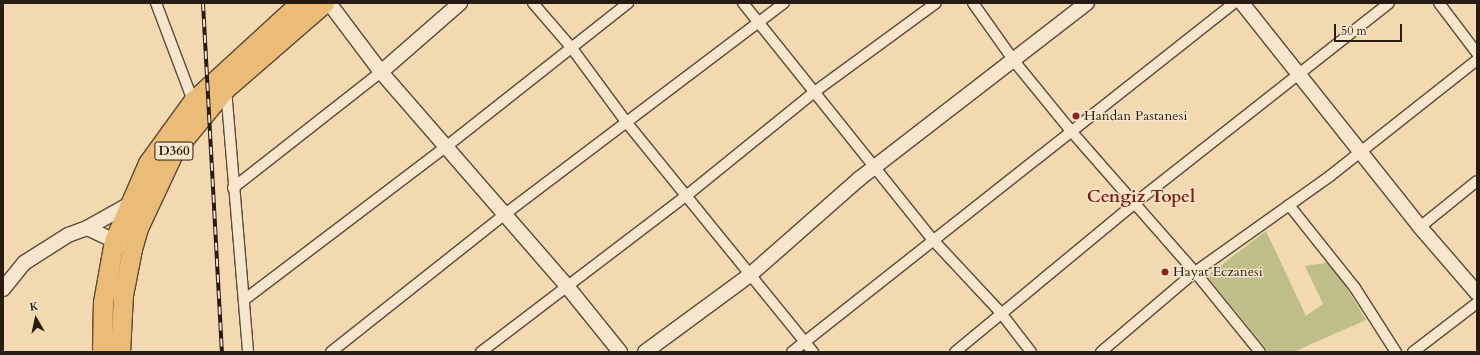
<!DOCTYPE html>
<html>
<head>
<meta charset="utf-8">
<style>
	body { margin:0 }
	#map { position:relative; width:1480px; height:355px; overflow:hidden; background:#f3d9af; font-family:Cardo,serif }
	div>[style] { position:absolute }
	.green>* { inset:0; background:#bebe88 }
	.roads { filter:drop-shadow(1px 0 #5a4a3a) drop-shadow(-1px 0 #5a4a3a) drop-shadow(0 1px #5a4a3a) drop-shadow(0 -1px #5a4a3a) }
	.street>* { height:10px; margin:-5px; padding:0 5px; transform-origin:5px; border-radius:5px; background:#f7e6cb }
	.secondary>* { height:14px; margin:-7px; padding:0 7px; transform-origin:7px; border-radius:7px; background:#f7e6cb }
	.highway>* { height:19px; margin:-9.5px; padding:0 9.5px; transform-origin:9.5px; border-radius:9.5px; background:#eabc78 }
	.rail>* { height:4px; margin-top:-2px; transform-origin:0; background:repeating-linear-gradient(90deg,#f7e6cb 0 8px,#271b13 0 16px); box-sizing:border-box; border-block:1px solid #271b13 }
	.dots>* { width:11px; height:11px; translate:-50% -50%; box-sizing:border-box; border:2px solid #f7e6cb; border-radius:50% }
	span { translate:-50% -50%; white-space:nowrap; text-align:center; line-height:1.15; -webkit-text-stroke:3px #f7e6cb; paint-order:stroke }
	.shield-label span { padding:1px 3px; background:#f7e6cb; border:1px solid; border-radius:3px; -webkit-text-stroke-width:0 }
	.shield-label { font-size:13px; color:#271b13; font-weight:700 }
	.poi-label { font-size:14px; color:#271b13 }
	.left { translate:0 -50%; text-align:left }
	.district-label { font-size:18px; color:#7a1f14; font-weight:700 }
	.frame { position:absolute; inset:0; border:4px solid #271b13; pointer-events:none }
	.north { position:absolute; left:16px; top:299px; width:40px; height:40px; -webkit-text-stroke:3px #f7e6cb; paint-order:stroke; rotate:351deg; font-size:11px; font-weight:700; line-height:16px; text-align:center; color:#271b13 }
	.north::after { content:''; display:block; margin:auto; width:14px; height:18px; background:#271b13; clip-path:polygon(50% 0,100% 100%,50% 72%,0 100%) }
	.scale { position:absolute; left:1334px; top:24px; width:68px; height:18px; box-sizing:border-box; border:2px solid #271b13; border-top:0; padding-left:5px; font-size:12px; line-height:14px; white-space:nowrap; color:#271b13; -webkit-text-stroke:3px #f7e6cb; paint-order:stroke }
</style>
</head>
<body>
<div id="map">
	<div class="green">
		<i style="clip-path:polygon(1266px 231px,1306px 316px,1323px 304px,1305px 266px,1331px 262px,1366px 320px,1293px 352px,1269px 352px,1207px 276px)"></i>
	</div>
	<div class="roads">
		<div class="street">
			<i style="left:156px;top:3px;width:105px;rotate:69.3deg"></i>
			<i style="left:533px;top:3px;width:58px;rotate:49.2deg"></i>
			<i style="left:571px;top:47px;width:94px;rotate:53.6deg"></i>
			<i style="left:627px;top:123px;width:295px;rotate:50.9deg"></i>
			<i style="left:743px;top:3px;width:304px;rotate:51.3deg"></i>
			<i style="left:933px;top:240px;width:100px;rotate:47deg"></i>
			<i style="left:1001px;top:313px;width:49px;rotate:52.4deg"></i>
			<i style="left:973px;top:3px;width:71px;rotate:54.7deg"></i>
			<i style="left:1014px;top:61px;width:90px;rotate:50.8deg"></i>
			<i style="left:1071px;top:131px;width:188px;rotate:48.7deg"></i>
			<i style="left:1195px;top:272px;width:103px;rotate:50.9deg"></i>
			<i style="left:1439px;top:3px;width:63px;rotate:52.8deg"></i>
			<i style="left:226px;top:89px;width:264px;rotate:85.2deg"></i>
			<i style="left:233px;top:188px;width:188px;rotate:-38.1deg"></i>
			<i style="left:1289px;top:205px;width:106px;rotate:51.5deg"></i>
			<i style="left:1355px;top:288px;width:76px;rotate:57.4deg"></i>
			<i style="left:1420px;top:227px;width:73px;rotate:-38.9deg"></i>
			<i style="left:244px;top:300px;width:255px;rotate:-37.2deg"></i>
			<i style="left:447px;top:146px;width:231px;rotate:-38.3deg"></i>
			<i style="left:331px;top:352px;width:222px;rotate:-38.4deg"></i>
			<i style="left:505px;top:214px;width:350px;rotate:-37.1deg"></i>
			<i style="left:481px;top:352px;width:258px;rotate:-37.3deg"></i>
			<i style="left:686px;top:196px;width:164px;rotate:-39deg"></i>
			<i style="left:813px;top:93px;width:152px;rotate:-36.2deg"></i>
			<i style="left:792px;top:352px;width:563px;rotate:-38.29deg"></i>
			<i style="left:955px;top:352px;width:234px;rotate:-39.6deg"></i>
			<i style="left:1135px;top:203px;width:323px;rotate:-38.2deg"></i>
			<i style="left:1101px;top:352px;width:123px;rotate:-40.4deg"></i>
			<i style="left:1195px;top:272px;width:166px;rotate:-35.4deg"></i>
			<i style="left:1330px;top:176px;width:187px;rotate:-38.3deg"></i>
			<i style="left:1413px;top:352px;width:81px;rotate:-37.4deg"></i>
		</div>
		<div class="secondary">
			<i style="left:329px;top:3px;width:86px;rotate:53deg"></i>
			<i style="left:381px;top:72px;width:282px;rotate:49deg"></i>
			<i style="left:566px;top:285px;width:86px;rotate:51.1deg"></i>
			<i style="left:1242px;top:3px;width:286px;rotate:51.5deg"></i>
			<i style="left:1420px;top:227px;width:87px;rotate:49.2deg"></i>
			<i style="left:381px;top:72px;width:105px;rotate:-41.1deg"></i>
			<i style="left:87px;top:228px;width:49px;rotate:-29.2deg"></i>
			<i style="left:3px;top:289px;width:33px;rotate:-51deg"></i>
			<i style="left:24px;top:263px;width:52px;rotate:-32.5deg"></i>
			<i style="left:68px;top:235px;width:20px;rotate:-20deg"></i>
			<i style="left:87px;top:228px;width:38px;rotate:25deg"></i>
			<i style="left:645px;top:352px;width:132px;rotate:-36.3deg"></i>
			<i style="left:751px;top:274px;width:144px;rotate:-41.3deg"></i>
			<i style="left:859px;top:179px;width:288px;rotate:-37.7deg"></i>
		</div>
		<div class="highway">
			<i style="left:102px;top:352px;width:50px;rotate:-88.9deg"></i>
			<i style="left:103px;top:302px;width:62px;rotate:-79.8deg"></i>
			<i style="left:114px;top:241px;width:85px;rotate:-66.4deg"></i>
			<i style="left:148px;top:163px;width:77px;rotate:-54deg"></i>
			<i style="left:193px;top:101px;width:145px;rotate:-42.5deg"></i>
			<i style="left:120px;top:352px;width:57px;rotate:-87deg"></i>
			<i style="left:123px;top:295px;width:47px;rotate:-78.9deg"></i>
			<i style="left:132px;top:249px;width:22px;rotate:-74deg"></i>
			<i style="left:138px;top:228px;width:85px;rotate:-64.9deg"></i>
			<i style="left:174px;top:151px;width:82px;rotate:-50.5deg"></i>
			<i style="left:226px;top:88px;width:130px;rotate:-40.9deg"></i>
		</div>
	</div>
	<div class="rail">
		<i style="left:203px;top:3px;width:350px;rotate:86.9deg"></i>
	</div>
	<div class="dots">
		<i style="left:1076px;top:116px;background:#8f2418"></i>
		<i style="left:1165px;top:272px;background:#8f2418"></i>
	</div>
	<div class="shield-label">
		<span style="left:174px;top:151px">D360</span>
	</div>
	<div class="poi-label">
		<span class="left" style="left:1084px;top:116px">Handan Pastanesi</span>
		<span class="left" style="left:1173px;top:272px">Hayat Eczanesi</span>
	</div>
	<div class="district-label">
		<span style="left:1141px;top:197px">Cengiz Topel</span>
	</div>
	<div class="frame"></div>
	<div class="north">K</div>
	<div class="scale">50 m</div>
</div>
</body>
</html>
